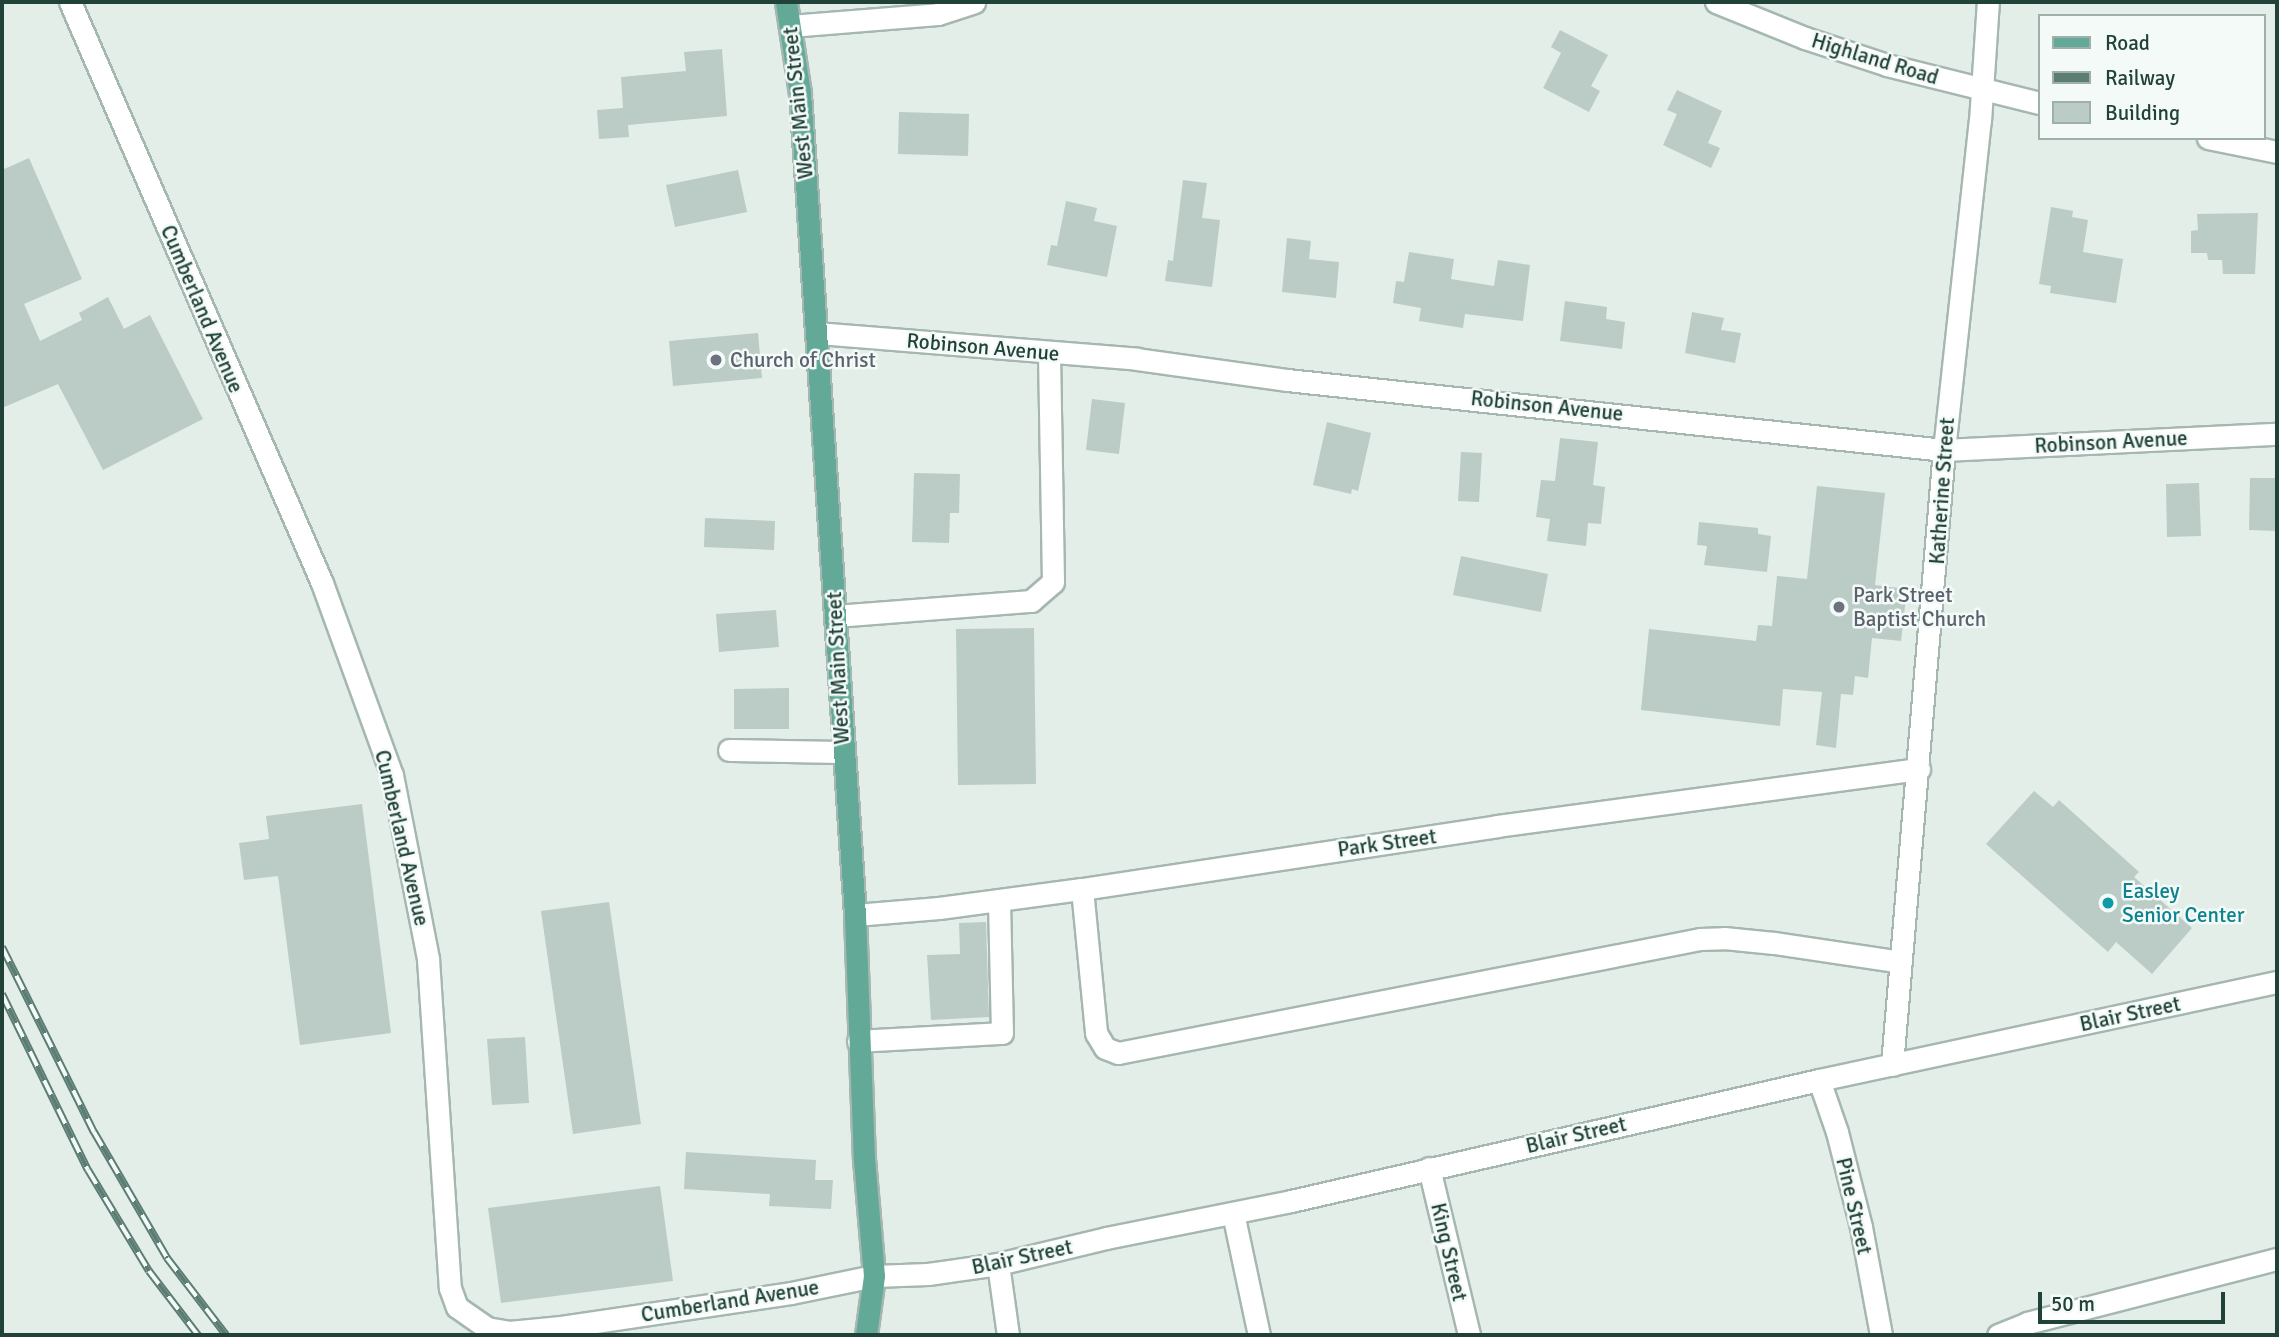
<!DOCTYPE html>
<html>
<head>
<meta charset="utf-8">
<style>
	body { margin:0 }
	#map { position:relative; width:2279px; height:1337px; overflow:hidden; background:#e3eee9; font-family:Signika,sans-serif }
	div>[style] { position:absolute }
	.building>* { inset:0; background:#baccc5 }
	.roads { filter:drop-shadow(2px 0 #a5b7b1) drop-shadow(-2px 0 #a5b7b1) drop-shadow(0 2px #a5b7b1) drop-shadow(0 -2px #a5b7b1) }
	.minor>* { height:21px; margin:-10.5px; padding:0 10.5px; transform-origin:10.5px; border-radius:10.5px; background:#fff }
	.major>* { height:21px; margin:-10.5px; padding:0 10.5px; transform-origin:10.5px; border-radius:10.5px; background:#62a997 }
	.rail>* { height:8px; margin-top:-4px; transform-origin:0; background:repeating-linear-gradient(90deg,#f4faf7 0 16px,#5b7d74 0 32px); box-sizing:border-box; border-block:2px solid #5b7d74 }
	.dots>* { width:19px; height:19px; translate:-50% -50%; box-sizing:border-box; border:4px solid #f4faf7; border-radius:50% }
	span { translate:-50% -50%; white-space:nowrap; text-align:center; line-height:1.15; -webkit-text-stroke:5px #f4faf7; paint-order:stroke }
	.street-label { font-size:21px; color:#204239 }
	.worship-label { font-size:21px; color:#5b616d }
	.left { translate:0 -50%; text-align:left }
	.culture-label { font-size:21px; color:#0d838f }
	.frame { position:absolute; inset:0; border:4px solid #204239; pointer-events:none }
	.legend { position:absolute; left:2038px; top:14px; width:228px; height:126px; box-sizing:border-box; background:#f4faf7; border:2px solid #9fb0ab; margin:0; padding:9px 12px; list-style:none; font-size:21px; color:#204239 }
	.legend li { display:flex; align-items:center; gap:14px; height:35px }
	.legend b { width:35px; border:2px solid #9fb0ab }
	.scale { position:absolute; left:2038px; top:1292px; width:187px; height:32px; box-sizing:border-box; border:4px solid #204239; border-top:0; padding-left:9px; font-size:21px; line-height:24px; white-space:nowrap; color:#204239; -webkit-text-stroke:5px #f4faf7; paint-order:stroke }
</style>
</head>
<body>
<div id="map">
	<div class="building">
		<i style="clip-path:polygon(1560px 30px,1608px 55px,1591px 86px,1600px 91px,1589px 112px,1543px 88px,1561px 53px,1551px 47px)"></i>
		<i style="clip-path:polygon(722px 49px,727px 116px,628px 125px,629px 137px,599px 139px,597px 110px,623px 108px,621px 77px,686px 71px,684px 52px)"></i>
		<i style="clip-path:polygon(1677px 90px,1722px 111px,1708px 143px,1720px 148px,1711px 168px,1663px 145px,1677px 114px,1667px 110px)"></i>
		<i style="clip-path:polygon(899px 112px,969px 114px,968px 156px,898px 154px)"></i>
		<i style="clip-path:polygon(29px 158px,82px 279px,24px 304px,40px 341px,82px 320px,79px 313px,108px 297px,124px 329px,150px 315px,203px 419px,103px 470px,58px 384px,2px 408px,2px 170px)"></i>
		<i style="clip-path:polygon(738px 170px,747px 212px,675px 227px,666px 185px)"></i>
		<i style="clip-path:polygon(1183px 180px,1207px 183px,1202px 218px,1220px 220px,1212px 287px,1165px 281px,1168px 260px,1173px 261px)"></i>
		<i style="clip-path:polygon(1066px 201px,1097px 208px,1094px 221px,1117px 226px,1107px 277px,1047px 265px,1051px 245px,1057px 246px)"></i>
		<i style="clip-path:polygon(2051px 207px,2073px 211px,2072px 217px,2088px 220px,2083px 252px,2123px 259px,2116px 303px,2050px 293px,2051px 286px,2039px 284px)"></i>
		<i style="clip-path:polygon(2258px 213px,2255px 274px,2223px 274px,2222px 260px,2208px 260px,2207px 253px,2191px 253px,2191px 231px,2198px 230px,2197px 214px)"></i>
		<i style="clip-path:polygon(1287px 238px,1311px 241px,1309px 259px,1339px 262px,1336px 298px,1282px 292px)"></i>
		<i style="clip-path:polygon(1409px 252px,1454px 259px,1451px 279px,1494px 286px,1498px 260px,1530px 265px,1523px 321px,1465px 314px,1463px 328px,1419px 321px,1421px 308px,1393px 303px,1396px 281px,1404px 282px)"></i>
		<i style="clip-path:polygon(1565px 301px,1607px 307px,1606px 319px,1625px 322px,1622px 349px,1560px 341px)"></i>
		<i style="clip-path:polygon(1692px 312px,1724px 318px,1721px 330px,1741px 333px,1735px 363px,1685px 353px)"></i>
		<i style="clip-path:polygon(758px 333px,762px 378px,673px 386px,669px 341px)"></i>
		<i style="clip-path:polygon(1092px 399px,1125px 403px,1119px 454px,1086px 450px)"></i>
		<i style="clip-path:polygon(1327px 422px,1371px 433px,1358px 491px,1352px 489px,1351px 494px,1313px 485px)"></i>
		<i style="clip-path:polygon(1560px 438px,1598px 442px,1593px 485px,1605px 487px,1601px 524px,1588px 523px,1586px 546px,1547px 541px,1550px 519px,1536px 517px,1541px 480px,1555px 481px)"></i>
		<i style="clip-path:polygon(1461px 452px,1482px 453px,1479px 502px,1458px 501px)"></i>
		<i style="clip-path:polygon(914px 473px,960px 474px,959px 513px,950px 513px,949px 543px,912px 542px)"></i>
		<i style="clip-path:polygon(2250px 478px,2277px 478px,2277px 531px,2249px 530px)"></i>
		<i style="clip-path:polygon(2199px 483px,2201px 536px,2167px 537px,2166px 484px)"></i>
		<i style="clip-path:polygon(1817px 486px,1885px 493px,1875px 585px,1907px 589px,1901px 641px,1872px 638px,1868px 678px,1855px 676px,1853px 695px,1841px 694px,1836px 748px,1816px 745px,1822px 692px,1783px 689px,1780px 726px,1641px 710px,1649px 629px,1756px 641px,1758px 625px,1772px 626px,1777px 576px,1807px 579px)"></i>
		<i style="clip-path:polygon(705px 518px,775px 521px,774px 550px,704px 547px)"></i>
		<i style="clip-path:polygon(1699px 522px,1758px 528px,1758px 534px,1771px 536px,1767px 572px,1704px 565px,1707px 546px,1697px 545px)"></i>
		<i style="clip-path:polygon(1461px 556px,1548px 574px,1541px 612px,1453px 595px)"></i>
		<i style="clip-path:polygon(776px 610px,779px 647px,719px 652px,716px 614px)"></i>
		<i style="clip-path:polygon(1034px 628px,1036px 784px,958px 785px,956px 629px)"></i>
		<i style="clip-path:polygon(789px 688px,789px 729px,734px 729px,734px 689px)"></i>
		<i style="clip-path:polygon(2034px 791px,2053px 807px,2059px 800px,2139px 872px,2134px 877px,2192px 928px,2152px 974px,2116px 942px,2108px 952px,1986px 844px)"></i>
		<i style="clip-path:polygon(362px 804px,391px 1033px,300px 1045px,278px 876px,244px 880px,239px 843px,269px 839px,266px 816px)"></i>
		<i style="clip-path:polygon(609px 902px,641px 1124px,573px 1134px,541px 911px)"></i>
		<i style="clip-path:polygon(986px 922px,989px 1017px,931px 1020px,927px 955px,960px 954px,959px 923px)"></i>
		<i style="clip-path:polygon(525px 1037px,529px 1103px,492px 1105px,487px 1039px)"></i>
		<i style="clip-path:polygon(686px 1152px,816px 1160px,815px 1180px,833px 1180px,831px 1209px,769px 1206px,770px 1194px,684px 1189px)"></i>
		<i style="clip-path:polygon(660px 1186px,673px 1281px,501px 1303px,488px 1208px)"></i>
	</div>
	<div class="roads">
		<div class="minor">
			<i style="left:70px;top:2px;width:633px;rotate:66.55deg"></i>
			<i style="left:322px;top:583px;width:204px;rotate:70deg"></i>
			<i style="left:392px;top:775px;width:187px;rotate:78.9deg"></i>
			<i style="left:428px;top:959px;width:330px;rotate:86.2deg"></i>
			<i style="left:450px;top:1288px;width:20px;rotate:70deg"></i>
			<i style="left:457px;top:1307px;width:37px;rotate:35deg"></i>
			<i style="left:487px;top:1328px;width:22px;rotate:10deg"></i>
			<i style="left:509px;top:1332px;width:52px;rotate:-5.5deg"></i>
			<i style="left:561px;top:1327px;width:232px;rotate:-8.4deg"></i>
			<i style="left:791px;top:1293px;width:85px;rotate:-11.6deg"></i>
			<i style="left:874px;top:1276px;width:54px;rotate:-2.1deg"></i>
			<i style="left:928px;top:1274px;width:71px;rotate:-8.1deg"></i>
			<i style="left:998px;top:1264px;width:111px;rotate:-13.5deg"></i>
			<i style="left:1106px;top:1238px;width:189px;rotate:-11.3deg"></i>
			<i style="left:1291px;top:1201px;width:542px;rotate:-12.91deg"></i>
			<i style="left:1819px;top:1080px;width:468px;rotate:-12.1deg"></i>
			<i style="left:1716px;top:2px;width:96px;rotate:22deg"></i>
			<i style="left:1805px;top:38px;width:86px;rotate:18.2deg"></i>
			<i style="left:1887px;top:65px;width:157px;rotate:14deg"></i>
			<i style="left:790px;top:26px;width:148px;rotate:-4.6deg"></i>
			<i style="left:938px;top:14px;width:38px;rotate:-18deg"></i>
			<i style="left:2208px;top:138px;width:70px;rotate:11.5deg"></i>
			<i style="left:817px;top:333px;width:321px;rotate:4.6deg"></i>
			<i style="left:1137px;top:359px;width:151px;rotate:8deg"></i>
			<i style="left:1287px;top:380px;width:661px;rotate:6.08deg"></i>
			<i style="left:1944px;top:450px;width:333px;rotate:-2.8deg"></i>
			<i style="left:835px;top:616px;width:197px;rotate:-4.4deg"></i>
			<i style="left:1031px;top:601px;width:29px;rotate:-41deg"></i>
			<i style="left:1053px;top:582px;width:229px;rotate:-91deg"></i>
			<i style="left:729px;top:750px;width:114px;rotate:1deg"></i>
			<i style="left:1082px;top:889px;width:145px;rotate:84.4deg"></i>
			<i style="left:1096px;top:1033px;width:17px;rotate:59deg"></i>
			<i style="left:1105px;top:1048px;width:14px;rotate:21deg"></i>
			<i style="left:1118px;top:1053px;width:593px;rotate:-11.08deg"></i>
			<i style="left:1700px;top:939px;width:24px;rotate:-2deg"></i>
			<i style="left:1724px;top:938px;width:50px;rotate:5.7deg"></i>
			<i style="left:1774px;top:943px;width:128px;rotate:8.5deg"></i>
			<i style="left:855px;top:915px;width:84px;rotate:-4.8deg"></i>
			<i style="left:939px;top:908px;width:144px;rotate:-7.6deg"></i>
			<i style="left:1082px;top:889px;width:420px;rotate:-8.6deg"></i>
			<i style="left:1497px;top:826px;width:426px;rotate:-7.7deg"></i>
			<i style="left:858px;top:1041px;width:144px;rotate:-3.2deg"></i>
			<i style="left:1002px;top:1033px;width:133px;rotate:-91.3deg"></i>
			<i style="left:1892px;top:1065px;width:617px;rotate:-85.17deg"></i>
			<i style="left:1944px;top:450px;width:331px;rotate:-83.8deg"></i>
			<i style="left:1980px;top:121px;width:119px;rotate:-86.2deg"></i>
			<i style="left:1819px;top:1080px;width:55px;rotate:70.9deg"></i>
			<i style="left:1837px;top:1132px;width:98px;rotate:75.8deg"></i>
			<i style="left:1861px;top:1227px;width:110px;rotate:79.5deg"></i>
			<i style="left:1429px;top:1168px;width:172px;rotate:76.5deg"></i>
			<i style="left:1233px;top:1213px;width:125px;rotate:78deg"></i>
			<i style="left:998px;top:1264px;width:72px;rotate:82deg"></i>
			<i style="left:1998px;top:1335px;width:31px;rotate:-22deg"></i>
			<i style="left:2027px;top:1323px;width:258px;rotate:-14.4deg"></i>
		</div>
		<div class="major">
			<i style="left:786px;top:2px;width:92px;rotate:81.3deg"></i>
			<i style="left:800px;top:93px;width:824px;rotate:86.17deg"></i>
			<i style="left:855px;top:915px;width:244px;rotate:87.9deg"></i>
			<i style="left:864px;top:1159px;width:117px;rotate:85.1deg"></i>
			<i style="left:874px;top:1276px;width:60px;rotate:97.7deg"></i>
		</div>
	</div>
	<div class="rail">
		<i style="left:2px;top:947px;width:207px;rotate:63.6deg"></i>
		<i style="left:94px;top:1132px;width:146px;rotate:59.9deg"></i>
		<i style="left:167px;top:1258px;width:97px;rotate:52.5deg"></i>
		<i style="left:2px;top:994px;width:196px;rotate:64deg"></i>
		<i style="left:88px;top:1170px;width:118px;rotate:58.9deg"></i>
		<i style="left:149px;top:1271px;width:81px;rotate:52.6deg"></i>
	</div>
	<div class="dots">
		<i style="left:716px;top:360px;background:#6b7280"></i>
		<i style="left:1839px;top:607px;background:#6b7280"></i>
		<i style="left:2108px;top:903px;background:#0f9aa8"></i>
	</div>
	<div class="street-label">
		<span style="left:1875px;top:59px;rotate:17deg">Highland Road</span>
		<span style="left:798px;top:103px;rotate:-96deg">West Main Street</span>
		<span style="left:202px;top:309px;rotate:67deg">Cumberland Avenue</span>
		<span style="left:983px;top:347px;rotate:5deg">Robinson Avenue</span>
		<span style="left:1547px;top:406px;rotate:6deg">Robinson Avenue</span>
		<span style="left:2111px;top:442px;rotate:-3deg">Robinson Avenue</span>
		<span style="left:1942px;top:491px;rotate:-86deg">Katherine Street</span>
		<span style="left:838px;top:668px;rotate:-93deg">West Main Street</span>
		<span style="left:402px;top:838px;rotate:77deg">Cumberland Avenue</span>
		<span style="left:1387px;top:843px;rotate:-8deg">Park Street</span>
		<span style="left:2130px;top:1014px;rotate:-12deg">Blair Street</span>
		<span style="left:1576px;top:1135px;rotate:-13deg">Blair Street</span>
		<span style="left:1854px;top:1206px;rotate:77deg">Pine Street</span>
		<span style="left:1449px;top:1252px;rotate:77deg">King Street</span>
		<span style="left:1022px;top:1257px;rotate:-12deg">Blair Street</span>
		<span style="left:730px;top:1301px;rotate:-9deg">Cumberland Avenue</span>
	</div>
	<div class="worship-label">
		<span class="left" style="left:730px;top:360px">Church of Christ</span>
		<span class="left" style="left:1853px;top:607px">Park Street<br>Baptist Church</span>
	</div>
	<div class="culture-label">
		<span class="left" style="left:2122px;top:903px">Easley<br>Senior Center</span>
	</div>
	<div class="frame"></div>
	<ul class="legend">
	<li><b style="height:9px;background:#62a997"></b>Road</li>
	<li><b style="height:9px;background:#5b7d74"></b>Railway</li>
	<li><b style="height:19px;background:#baccc5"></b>Building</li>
	</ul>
	<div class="scale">50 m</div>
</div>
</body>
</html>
